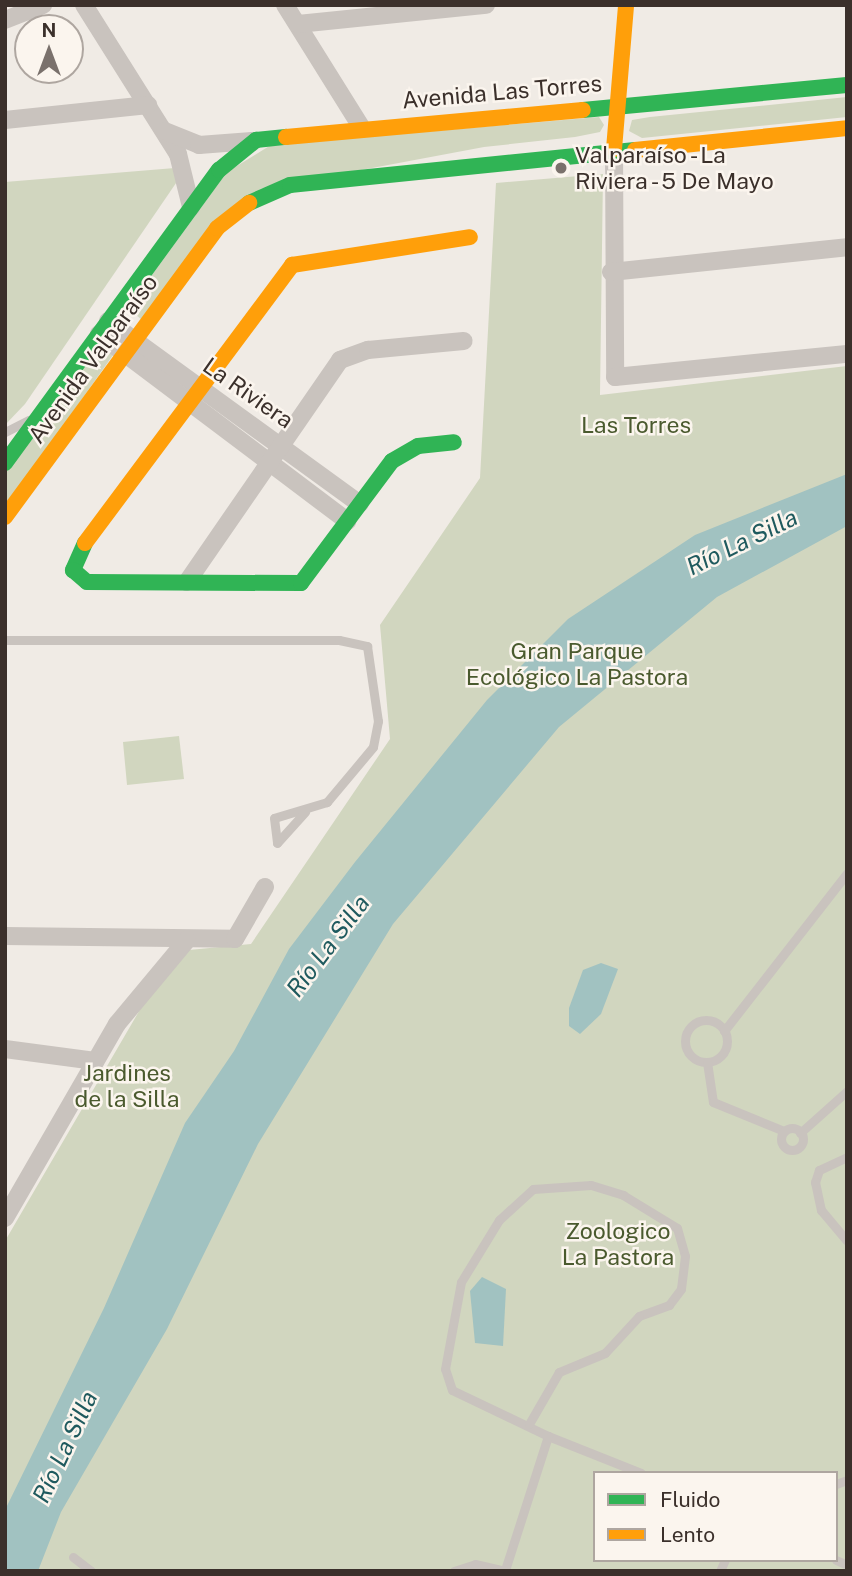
<!DOCTYPE html>
<html>
<head>
<meta charset="utf-8">
<style>
	body { margin:0 }
	#map { position:relative; width:852px; height:1576px; overflow:hidden; background:#f0ebe5; font-family:"Public Sans",sans-serif }
	div>[style] { position:absolute }
	.green>* { inset:0; background:#d1d6bf }
	.water>* { inset:0; background:#a1c2c1 }
	.lane>* { height:9px; margin:-4.5px; padding:0 4.5px; transform-origin:4.5px; border-radius:4.5px; background:#c9c3be }
	.lane>.ring { margin:-4.5px; padding:0; box-sizing:content-box; background:none; border:9px solid #c9c3be; border-radius:50% }
	.street>* { height:18px; margin:-9px; padding:0 9px; transform-origin:9px; border-radius:9px; background:#c9c3be }
	.fast>* { height:16px; margin:-8px; padding:0 8px; transform-origin:8px; border-radius:8px; background:#30b455 }
	.slow>* { height:16px; margin:-8px; padding:0 8px; transform-origin:8px; border-radius:8px; background:#ff9f0a }
	.dots>* { width:19px; height:19px; translate:-50% -50%; box-sizing:border-box; border:4px solid #fbf5ee; border-radius:50% }
	span { translate:-50% -50%; white-space:nowrap; text-align:center; line-height:1.15; -webkit-text-stroke:5px #fbf5ee; paint-order:stroke }
	.street-label { font-size:23px; color:#3b302b }
	.poi-label { font-size:23px; color:#3b302b }
	.left { translate:0 -50%; text-align:left }
	.park-label { font-size:23px; color:#4a5a2e }
	.water-label { font-size:24px; color:#1f5a5e; font-style:italic }
	.frame { position:absolute; inset:0; border:7px solid #3b302b; pointer-events:none }
	.legend { position:absolute; left:593px; top:1471px; width:245px; height:91px; box-sizing:border-box; background:#fbf5ee; border:2px solid #aea6a0; margin:0; padding:9px 12px; list-style:none; font-size:21px; color:#3b302b }
	.legend li { display:flex; align-items:center; gap:14px; height:35px }
	.legend b { width:35px; border:2px solid #aea6a0 }
	.north { position:absolute; left:14px; top:14px; width:70px; height:70px; box-sizing:border-box; background:#fbf5ee; border:2px solid #aea6a0; border-radius:50%; rotate:0deg; font-size:19px; font-weight:700; line-height:28px; text-align:center; color:#3b302b }
	.north::after { content:''; display:block; margin:auto; width:24px; height:32px; background:#7a716c; clip-path:polygon(50% 0,100% 100%,50% 72%,0 100%) }
</style>
</head>
<body>
<div id="map">
	<div class="green">
		<i style="clip-path:polygon(847px 97px,847px 117px,642px 138px,629px 131px,632px 120px,650px 117px)"></i>
		<i style="clip-path:polygon(599px 117px,604px 125px,600px 132px,575px 137px,484px 147px,260px 189px,142px 320px,128px 308px,227px 172px,271px 145px)"></i>
		<i style="clip-path:polygon(187px 167px,25px 404px,5px 425px,5px 182px)"></i>
		<i style="clip-path:polygon(evenodd,603px 174px,600px 395px,847px 366px,847px 1571px,5px 1571px,5px 1241px,145px 1001px,189px 950px,251px 944px,390px 739px,380px 625px,480px 478px,496px 183px,603px 174px,595px 1473px,836px 1473px,836px 1560px,595px 1560px,595px 1473px)"></i>
		<i style="clip-path:polygon(102px 343px,118px 348px,5px 508px,5px 471px)"></i>
		<i style="clip-path:polygon(179px 736px,184px 779px,127px 785px,123px 742px)"></i>
	</div>
	<div class="water">
		<i style="clip-path:polygon(847px 474px,847px 526px,717px 597px,559px 727px,393px 924px,258px 1144px,167px 1329px,61px 1512px,38px 1571px,5px 1571px,5px 1510px,104px 1308px,185px 1123px,234px 1051px,289px 949px,355px 862px,487px 700px,568px 619px,695px 535px)"></i>
		<i style="clip-path:polygon(601px 963px,618px 969px,601px 1014px,580px 1034px,569px 1026px,569px 1008px,583px 970px)"></i>
		<i style="clip-path:polygon(482px 1277px,506px 1289px,503px 1346px,475px 1343px,470px 1291px)"></i>
	</div>
	<div class="lane">
		<i style="left:5px;top:432px;width:27px;rotate:-27deg"></i>
		<i style="left:5px;top:640px;width:334px"></i>
		<i style="left:339px;top:640px;width:29px;rotate:12deg"></i>
		<i style="left:367px;top:646px;width:76px;rotate:81.7deg"></i>
		<i style="left:378px;top:721px;width:26px;rotate:101deg"></i>
		<i style="left:373px;top:747px;width:72px;rotate:129.9deg"></i>
		<i style="left:327px;top:802px;width:55px;rotate:163.2deg"></i>
		<i style="left:274px;top:818px;width:25px;rotate:83deg"></i>
		<i style="left:277px;top:843px;width:42px;rotate:-47.9deg"></i>
		<i class="ring" style="left:685px;top:1020px;width:33px;height:33px"></i>
		<i style="left:724px;top:1031px;width:200px;rotate:-52.1deg"></i>
		<i style="left:707px;top:1062px;width:40px;rotate:81.5deg"></i>
		<i style="left:713px;top:1102px;width:77px;rotate:22.2deg"></i>
		<i class="ring" style="left:781px;top:1128px;width:13px;height:13px"></i>
		<i style="left:800px;top:1133px;width:63px;rotate:-41.8deg"></i>
		<i style="left:847px;top:1157px;width:31px;rotate:155deg"></i>
		<i style="left:819px;top:1170px;width:13px;rotate:108deg"></i>
		<i style="left:815px;top:1182px;width:29px;rotate:78deg"></i>
		<i style="left:821px;top:1210px;width:40px;rotate:50deg"></i>
		<i style="left:548px;top:1436px;width:100px;rotate:21.7deg"></i>
		<i style="left:836px;top:1484px;width:12px;rotate:-20deg"></i>
		<i style="left:73px;top:1557px;width:23px;rotate:38deg"></i>
		<i style="left:836px;top:1560px;width:12px;rotate:24deg"></i>
		<i style="left:505px;top:1570px;width:141px;rotate:-72.2deg"></i>
		<i style="left:548px;top:1436px;width:106px;rotate:-154.4deg"></i>
		<i style="left:452px;top:1390px;width:22px;rotate:-108deg"></i>
		<i style="left:445px;top:1369px;width:88px;rotate:-79.6deg"></i>
		<i style="left:461px;top:1282px;width:73px;rotate:-58.5deg"></i>
		<i style="left:499px;top:1220px;width:46px;rotate:-42.4deg"></i>
		<i style="left:533px;top:1189px;width:58px;rotate:-3.9deg"></i>
		<i style="left:591px;top:1185px;width:34px;rotate:17deg"></i>
		<i style="left:623px;top:1195px;width:63px;rotate:31.4deg"></i>
		<i style="left:677px;top:1228px;width:29px;rotate:74deg"></i>
		<i style="left:685px;top:1256px;width:33px;rotate:97deg"></i>
		<i style="left:681px;top:1289px;width:20px;rotate:127deg"></i>
		<i style="left:669px;top:1305px;width:32px;rotate:160deg"></i>
		<i style="left:639px;top:1316px;width:50px;rotate:132.6deg"></i>
		<i style="left:605px;top:1353px;width:50px;rotate:157.6deg"></i>
		<i style="left:559px;top:1372px;width:60px;rotate:120deg"></i>
		<i style="left:454px;top:1571px;width:22px;rotate:-18deg"></i>
		<i style="left:475px;top:1564px;width:32px;rotate:13deg"></i>
		<i style="left:720px;top:1571px;width:12px;rotate:-66deg"></i>
	</div>
	<div class="street">
		<i style="left:84px;top:5px;width:176px;rotate:57.8deg"></i>
		<i style="left:178px;top:154px;width:55px;rotate:76.2deg"></i>
		<i style="left:285px;top:5px;width:145px;rotate:58deg"></i>
		<i style="left:5px;top:20px;width:41px;rotate:-21.5deg"></i>
		<i style="left:298px;top:24px;width:189px;rotate:-5.8deg"></i>
		<i style="left:5px;top:120px;width:144px;rotate:-6deg"></i>
		<i style="left:165px;top:131px;width:37px;rotate:22deg"></i>
		<i style="left:199px;top:145px;width:53px;rotate:-4.3deg"></i>
		<i style="left:614px;top:149px;width:228px;rotate:89.7deg"></i>
		<i style="left:615px;top:377px;width:233px;rotate:-5.7deg"></i>
		<i style="left:611px;top:272px;width:237px;rotate:-6deg"></i>
		<i style="left:108px;top:321px;width:311px;rotate:36deg"></i>
		<i style="left:99px;top:334px;width:311px;rotate:37deg"></i>
		<i style="left:187px;top:582px;width:270px;rotate:-55.4deg"></i>
		<i style="left:340px;top:360px;width:30px;rotate:-20deg"></i>
		<i style="left:368px;top:350px;width:96px;rotate:-5.4deg"></i>
		<i style="left:5px;top:936px;width:230px;rotate:0.7deg"></i>
		<i style="left:235px;top:939px;width:60px;rotate:-60deg"></i>
		<i style="left:5px;top:1049px;width:91px;rotate:7.6deg"></i>
		<i style="left:5px;top:1218px;width:224px;rotate:-60deg"></i>
		<i style="left:117px;top:1024px;width:109px;rotate:-50.2deg"></i>
	</div>
	<div class="fast">
		<i style="left:583px;top:110px;width:265px;rotate:-5.4deg"></i>
		<i style="left:249px;top:203px;width:45px;rotate:-23.7deg"></i>
		<i style="left:290px;top:185px;width:347px;rotate:-5.8deg"></i>
		<i style="left:5px;top:463px;width:363px;rotate:-53.9deg"></i>
		<i style="left:219px;top:170px;width:48px;rotate:-39deg"></i>
		<i style="left:256px;top:140px;width:30px;rotate:-6deg"></i>
		<i style="left:85px;top:543px;width:30px;rotate:114deg"></i>
		<i style="left:73px;top:570px;width:18px;rotate:41deg"></i>
		<i style="left:87px;top:582px;width:214px;rotate:0.3deg"></i>
		<i style="left:301px;top:583px;width:152px;rotate:-53.3deg"></i>
		<i style="left:392px;top:461px;width:30px;rotate:-30deg"></i>
		<i style="left:418px;top:446px;width:36px;rotate:-6deg"></i>
	</div>
	<div class="slow">
		<i style="left:286px;top:137px;width:298px;rotate:-5.2deg"></i>
		<i style="left:614px;top:149px;width:144px;rotate:-85.2deg"></i>
		<i style="left:635px;top:150px;width:213px;rotate:-5.9deg"></i>
		<i style="left:5px;top:517px;width:358px;rotate:-53.7deg"></i>
		<i style="left:217px;top:228px;width:41px;rotate:-38deg"></i>
		<i style="left:85px;top:543px;width:347px;rotate:-53.3deg"></i>
		<i style="left:292px;top:265px;width:180px;rotate:-8.9deg"></i>
	</div>
	<div class="dots">
		<i style="left:561px;top:168px;background:#7a716c"></i>
	</div>
	<div class="street-label">
		<span style="left:502px;top:92px;rotate:-5deg">Avenida Las Torres</span>
		<span style="left:93px;top:359px;rotate:-54deg">Avenida Valparaíso</span>
		<span style="left:248px;top:393px;rotate:35deg">La Riviera</span>
	</div>
	<div class="poi-label">
		<span class="left" style="left:575px;top:168px">Valparaíso - La<br>Riviera - 5 De Mayo</span>
	</div>
	<div class="park-label">
		<span style="left:636px;top:425px">Las Torres</span>
		<span style="left:577px;top:664px">Gran Parque<br>Ecológico La Pastora</span>
		<span style="left:127px;top:1086px">Jardines<br>de la Silla</span>
		<span style="left:618px;top:1244px">Zoologico<br>La Pastora</span>
	</div>
	<div class="water-label">
		<span style="left:742px;top:542px;rotate:-26deg">Río La Silla</span>
		<span style="left:328px;top:946px;rotate:-53deg">Río La Silla</span>
		<span style="left:65px;top:1447px;rotate:-65deg">Río La Silla</span>
	</div>
	<div class="frame"></div>
	<ul class="legend">
	<li><b style="height:9px;background:#30b455"></b>Fluido</li>
	<li><b style="height:9px;background:#ff9f0a"></b>Lento</li>
	</ul>
	<div class="north">N</div>
</div>
</body>
</html>
